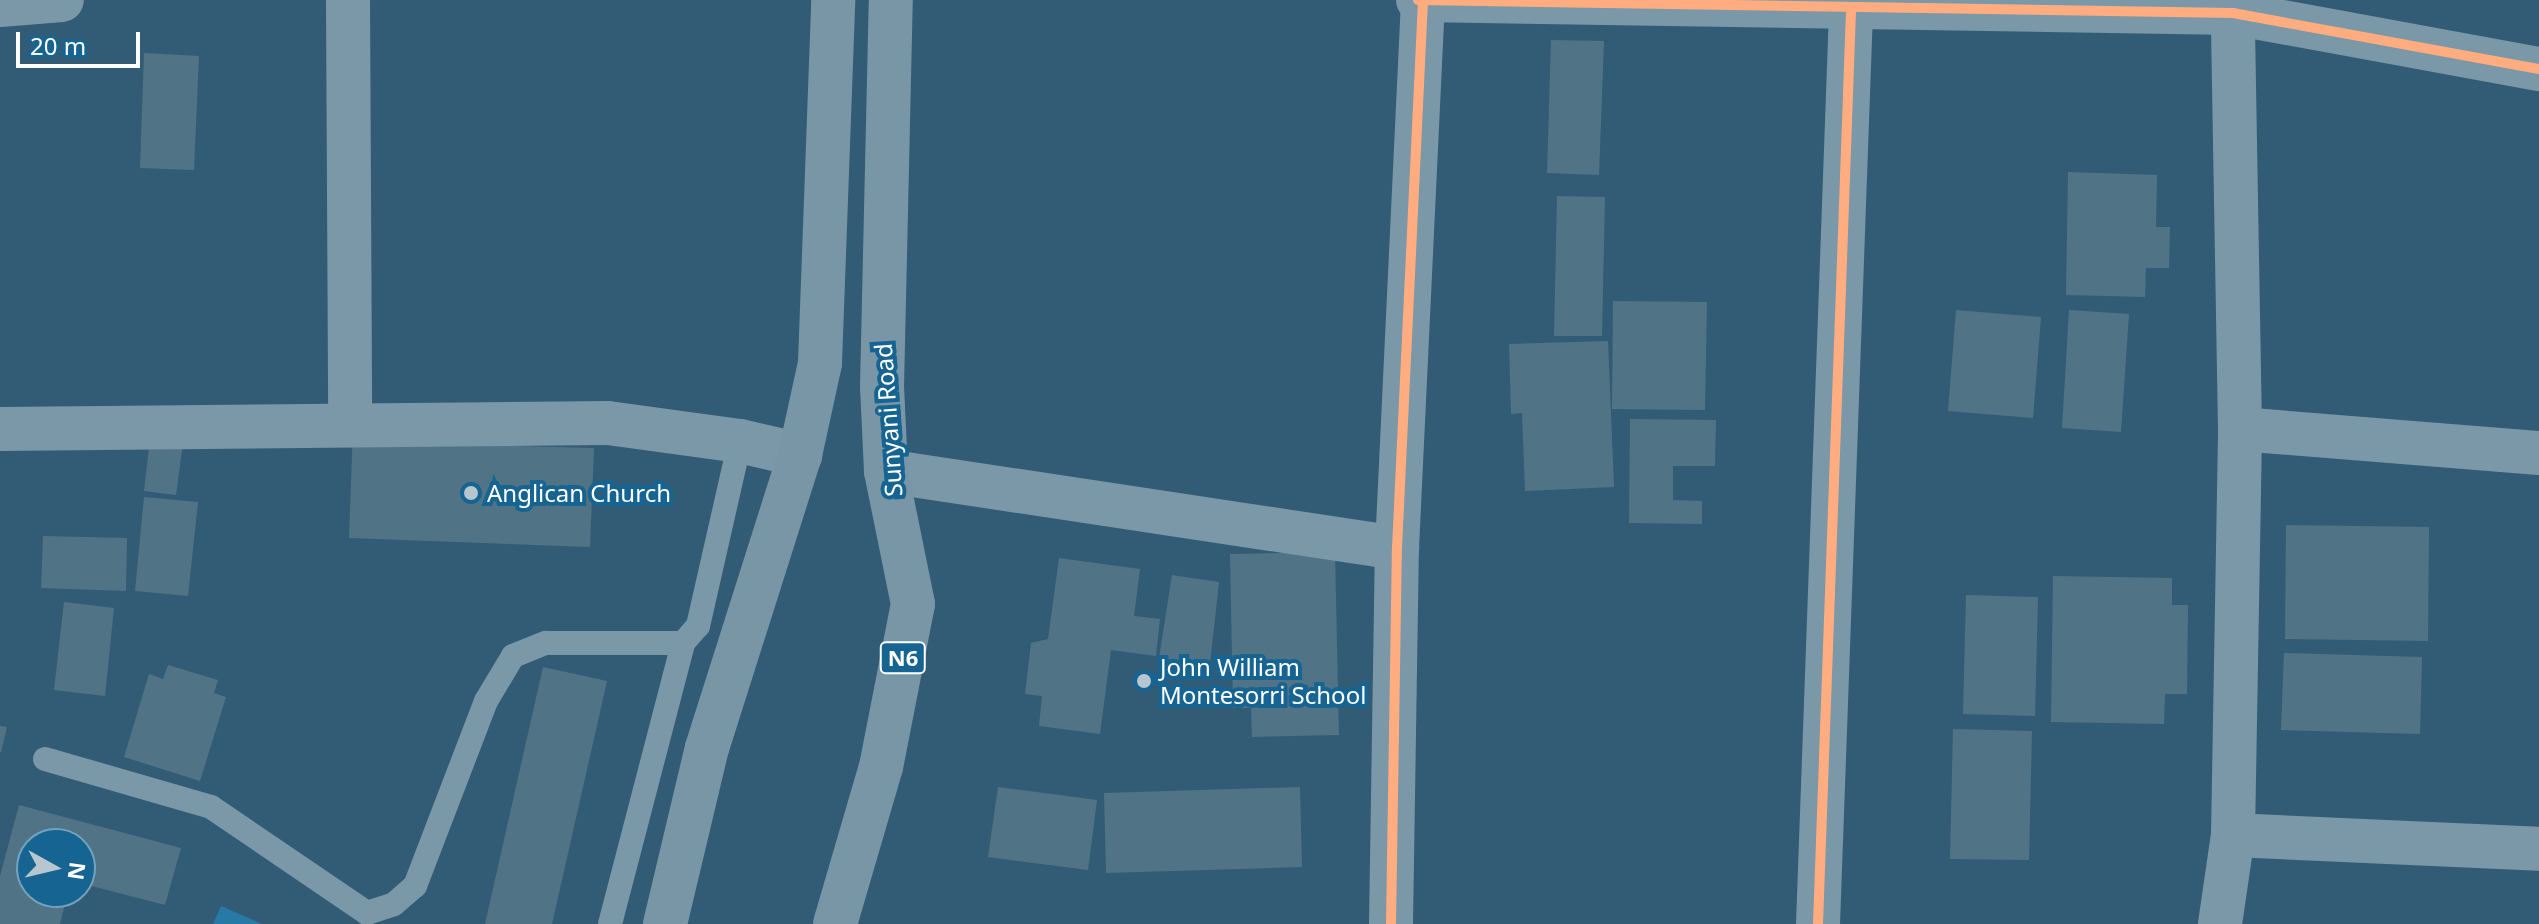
<!DOCTYPE html>
<html>
<head>
<meta charset="utf-8">
<style>
	body { margin:0 }
	#map { position:relative; width:2539px; height:924px; overflow:hidden; background:#325c75; font-family:"Noto Sans",sans-serif }
	div>[style] { position:absolute }
	.green>* { inset:0; background:#287aa6 }
	.building>* { inset:0; background:#517386 }
	.lane>* { height:24px; margin:-12px; padding:0 12px; transform-origin:12px; border-radius:12px; background:#7a98a8 }
	.street>* { height:44px; margin:-22px; padding:0 22px; transform-origin:22px; border-radius:22px; background:#7a98a8 }
	.primary>* { height:44px; margin:-22px; padding:0 22px; transform-origin:22px; border-radius:22px; background:#7996a7 }
	.cycleway>* { height:10px; margin:-5px; padding:0 5px; transform-origin:5px; border-radius:5px; background:#ffac80 }
	.dots>* { width:22px; height:22px; translate:-50% -50%; box-sizing:border-box; border:4px solid #166491; border-radius:50% }
	span { translate:-50% -50%; white-space:nowrap; text-align:center; line-height:1.15; -webkit-text-stroke:8px #166491; paint-order:stroke }
	.shield-label span { padding:2px 6px; background:#166491; border:2px solid; border-radius:6px; -webkit-text-stroke-width:0 }
	.shield-label { font-size:22px; color:#fff; font-weight:700 }
	.street-label { font-size:24px; color:#fff }
	.poi-label { font-size:24px; color:#fff }
	.left { translate:0 -50%; text-align:left }
	.north { position:absolute; left:16px; top:828px; width:80px; height:80px; box-sizing:border-box; background:#166491; border:2px solid #73a2bd; border-radius:50%; rotate:98deg; font-size:22px; font-weight:700; line-height:32px; text-align:center; color:#fff }
	.north::after { content:''; display:block; margin:auto; width:28px; height:36px; background:#b7c6cf; clip-path:polygon(50% 0,100% 100%,50% 72%,0 100%) }
	.scale { position:absolute; left:16px; top:32px; width:124px; height:36px; box-sizing:border-box; border:4px solid #fff; border-top:0; padding-left:10px; font-size:24px; line-height:28px; white-space:nowrap; color:#fff; -webkit-text-stroke:6px #166491; paint-order:stroke }
</style>
</head>
<body>
<div id="map">
	<div class="green">
		<i style="clip-path:polygon(221px 906px,262px 924px,213px 924px)"></i>
	</div>
	<div class="building">
		<i style="clip-path:polygon(1551px 40px,1604px 41px,1599px 175px,1547px 173px)"></i>
		<i style="clip-path:polygon(144px 53px,199px 56px,194px 170px,140px 168px)"></i>
		<i style="clip-path:polygon(2068px 172px,2157px 175px,2156px 227px,2170px 227px,2169px 268px,2146px 268px,2145px 297px,2066px 295px)"></i>
		<i style="clip-path:polygon(1557px 196px,1605px 197px,1602px 336px,1554px 336px)"></i>
		<i style="clip-path:polygon(1613px 301px,1707px 302px,1705px 410px,1612px 409px)"></i>
		<i style="clip-path:polygon(1956px 310px,2041px 317px,2033px 418px,1948px 411px)"></i>
		<i style="clip-path:polygon(2069px 310px,2129px 314px,2121px 432px,2062px 428px)"></i>
		<i style="clip-path:polygon(1608px 341px,1614px 487px,1525px 491px,1522px 413px,1511px 414px,1509px 344px)"></i>
		<i style="clip-path:polygon(1630px 419px,1716px 420px,1715px 466px,1673px 466px,1673px 500px,1702px 501px,1702px 524px,1629px 523px)"></i>
		<i style="clip-path:polygon(353px 427px,515px 446px,594px 448px,590px 547px,349px 538px)"></i>
		<i style="clip-path:polygon(150px 439px,183px 443px,176px 495px,144px 491px)"></i>
		<i style="clip-path:polygon(144px 497px,198px 502px,188px 596px,135px 591px)"></i>
		<i style="clip-path:polygon(2286px 525px,2429px 527px,2428px 641px,2285px 639px)"></i>
		<i style="clip-path:polygon(43px 536px,127px 538px,126px 591px,41px 588px)"></i>
		<i style="clip-path:polygon(1335px 552px,1339px 735px,1252px 737px,1251px 708px,1233px 708px,1230px 554px)"></i>
		<i style="clip-path:polygon(1059px 558px,1140px 569px,1134px 616px,1160px 619px,1156px 656px,1111px 650px,1100px 734px,1039px 726px,1042px 696px,1025px 694px,1031px 643px,1048px 639px)"></i>
		<i style="clip-path:polygon(1172px 575px,1219px 582px,1210px 664px,1159px 658px)"></i>
		<i style="clip-path:polygon(2053px 576px,2172px 578px,2172px 605px,2188px 605px,2187px 694px,2165px 694px,2164px 724px,2051px 722px)"></i>
		<i style="clip-path:polygon(1966px 595px,2038px 597px,2035px 716px,1963px 714px)"></i>
		<i style="clip-path:polygon(64px 602px,114px 608px,105px 696px,54px 690px)"></i>
		<i style="clip-path:polygon(2284px 653px,2422px 657px,2420px 734px,2281px 730px)"></i>
		<i style="clip-path:polygon(168px 665px,218px 680px,214px 693px,226px 697px,200px 781px,124px 757px,149px 674px,163px 679px)"></i>
		<i style="clip-path:polygon(543px 667px,607px 681px,552px 924px,485px 924px)"></i>
		<i style="clip-path:polygon(0 726px,7px 727px,1px 752px,0 752px)"></i>
		<i style="clip-path:polygon(1953px 729px,2032px 731px,2029px 860px,1950px 859px)"></i>
		<i style="clip-path:polygon(998px 787px,1097px 800px,1088px 870px,988px 857px)"></i>
		<i style="clip-path:polygon(1300px 787px,1302px 867px,1106px 873px,1104px 793px)"></i>
		<i style="clip-path:polygon(19px 805px,181px 848px,165px 905px,80px 883px,80px 844px,32px 844px,32px 892px,68px 892px,60px 924px,0 924px,0 876px)"></i>
	</div>
	<div class="lane">
		<i style="left:45px;top:759px;width:173px;rotate:16.1deg"></i>
		<i style="left:211px;top:807px;width:189px;rotate:34.2deg"></i>
		<i style="left:367px;top:913px;width:28px;rotate:-18deg"></i>
		<i style="left:394px;top:904px;width:28px;rotate:-41deg"></i>
		<i style="left:415px;top:886px;width:198px;rotate:-69deg"></i>
		<i style="left:486px;top:701px;width:52px;rotate:-59deg"></i>
		<i style="left:513px;top:656px;width:35px;rotate:-22deg"></i>
		<i style="left:546px;top:643px;width:137px"></i>
		<i style="left:683px;top:643px;width:23px;rotate:-49deg"></i>
		<i style="left:698px;top:626px;width:190px;rotate:-77.2deg"></i>
		<i style="left:610px;top:924px;width:290px;rotate:-75.4deg"></i>
	</div>
	<div class="street">
		<i style="left:348px;top:0;width:425px;rotate:89.7deg"></i>
		<i style="left:1418px;top:0;width:815px;rotate:0.91deg"></i>
		<i style="left:2233px;top:13px;width:311px;rotate:10.4deg"></i>
		<i style="left:0;top:5px;width:62px;rotate:-4.6deg"></i>
		<i style="left:0;top:429px;width:608px;rotate:-0.57deg"></i>
		<i style="left:608px;top:423px;width:133px;rotate:7.8deg"></i>
		<i style="left:740px;top:441px;width:62px;rotate:13.1deg"></i>
		<i style="left:2240px;top:429px;width:300px;rotate:4.6deg"></i>
		<i style="left:886px;top:471px;width:517px;rotate:8.57deg"></i>
		<i style="left:2233px;top:835px;width:306px;rotate:2.6deg"></i>
		<i style="left:1391px;top:924px;width:376px;rotate:-89.1deg"></i>
		<i style="left:1397px;top:548px;width:549px;rotate:-87.28deg"></i>
		<i style="left:1818px;top:924px;width:916px;rotate:-87.93deg"></i>
		<i style="left:2220px;top:924px;width:90px;rotate:-81.7deg"></i>
		<i style="left:2233px;top:835px;width:406px;rotate:-89deg"></i>
		<i style="left:2240px;top:429px;width:416px;rotate:-91deg"></i>
	</div>
	<div class="primary">
		<i style="left:665px;top:924px;width:181px;rotate:-76.6deg"></i>
		<i style="left:707px;top:748px;width:307px;rotate:-72.4deg"></i>
		<i style="left:800px;top:455px;width:94px;rotate:-77.7deg"></i>
		<i style="left:820px;top:363px;width:363px;rotate:-87.9deg"></i>
		<i style="left:835px;top:924px;width:164px;rotate:-73.7deg"></i>
		<i style="left:881px;top:767px;width:166px;rotate:-78.9deg"></i>
		<i style="left:913px;top:604px;width:136px;rotate:-101.5deg"></i>
		<i style="left:886px;top:471px;width:84px;rotate:-92.7deg"></i>
		<i style="left:882px;top:387px;width:387px;rotate:-88.7deg"></i>
	</div>
	<div class="cycleway">
		<i style="left:1418px;top:0;width:815px;rotate:0.91deg"></i>
		<i style="left:2233px;top:13px;width:311px;rotate:10.4deg"></i>
		<i style="left:1391px;top:924px;width:376px;rotate:-89.1deg"></i>
		<i style="left:1397px;top:548px;width:549px;rotate:-87.28deg"></i>
		<i style="left:1818px;top:924px;width:916px;rotate:-87.93deg"></i>
	</div>
	<div class="dots">
		<i style="left:471px;top:493px;background:#b7c6cf"></i>
		<i style="left:1144px;top:681px;background:#b7c6cf"></i>
	</div>
	<div class="shield-label">
		<span style="left:903px;top:658px">N6</span>
	</div>
	<div class="street-label">
		<span style="left:888px;top:420px;rotate:-94deg">Sunyani Road</span>
	</div>
	<div class="poi-label">
		<span class="left" style="left:487px;top:493px">Anglican Church</span>
		<span class="left" style="left:1160px;top:681px">John William<br>Montesorri School</span>
	</div>
	<div class="north">N</div>
	<div class="scale">20 m</div>
</div>
</body>
</html>
